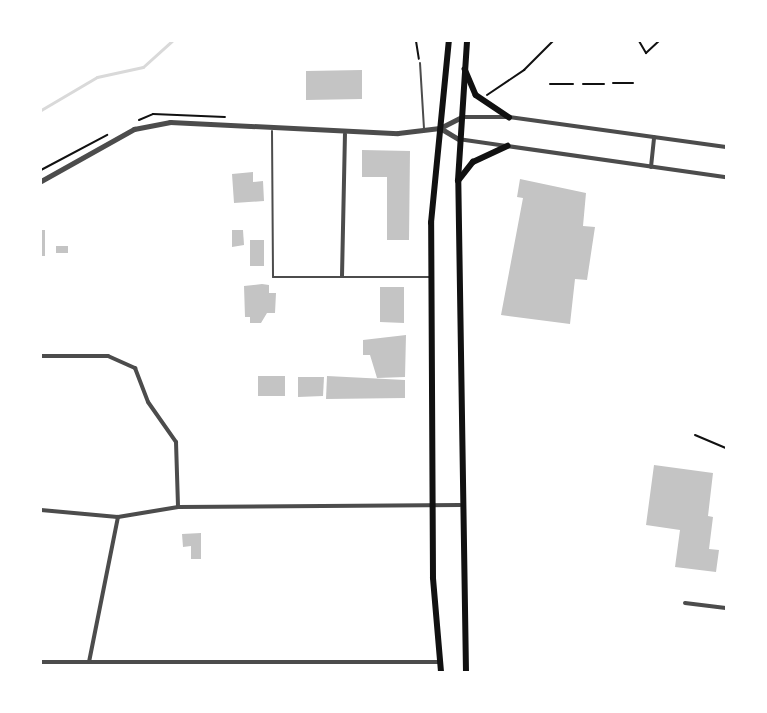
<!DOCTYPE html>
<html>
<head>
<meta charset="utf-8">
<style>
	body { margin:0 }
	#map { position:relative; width:767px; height:713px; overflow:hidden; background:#fff; font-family:Jost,sans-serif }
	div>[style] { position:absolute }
	.stream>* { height:3px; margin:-1.5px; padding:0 1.5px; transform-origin:1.5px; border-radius:1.5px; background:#d9d9d9 }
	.building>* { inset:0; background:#c4c4c4 }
	.path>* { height:2px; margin:-1px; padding:0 1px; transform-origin:1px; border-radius:1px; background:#111 }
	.service>* { height:2px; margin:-1px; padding:0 1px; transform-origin:1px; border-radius:1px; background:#4c4c4c }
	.minor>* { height:4px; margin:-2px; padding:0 2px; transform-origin:2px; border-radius:2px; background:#4c4c4c }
	.tertiary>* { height:5px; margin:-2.5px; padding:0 2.5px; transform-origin:2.5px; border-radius:2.5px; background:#4c4c4c }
	.secondary>* { height:5.5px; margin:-2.75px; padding:0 2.75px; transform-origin:2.75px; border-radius:2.75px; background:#111 }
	span { translate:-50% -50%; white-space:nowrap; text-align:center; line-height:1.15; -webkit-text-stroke:4px #fff; paint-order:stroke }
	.frame { position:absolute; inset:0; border:42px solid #fff; pointer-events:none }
</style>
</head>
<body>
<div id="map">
	<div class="stream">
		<i style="left:41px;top:110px;width:65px;rotate:-30.5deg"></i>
		<i style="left:97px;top:77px;width:47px;rotate:-12.3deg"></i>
		<i style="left:143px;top:67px;width:39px;rotate:-42deg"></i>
	</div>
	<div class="building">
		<i style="clip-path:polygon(362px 70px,362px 99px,306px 100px,306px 71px)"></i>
		<i style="clip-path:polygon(362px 150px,410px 151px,409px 240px,387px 240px,387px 177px,362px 177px)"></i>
		<i style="clip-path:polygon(253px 172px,253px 182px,263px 181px,264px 201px,234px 203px,232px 174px)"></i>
		<i style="clip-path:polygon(520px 179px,586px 193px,583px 226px,595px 227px,587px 280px,575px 279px,570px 324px,501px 315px,523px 198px,517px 197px)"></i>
		<i style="clip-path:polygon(41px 230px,45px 230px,45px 256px,41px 256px)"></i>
		<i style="clip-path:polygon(232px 230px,243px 230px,244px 245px,232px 247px)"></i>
		<i style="clip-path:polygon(250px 240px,264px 240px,264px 266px,250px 266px)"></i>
		<i style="clip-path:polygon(56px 246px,68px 246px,68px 253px,56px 253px)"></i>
		<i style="clip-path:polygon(262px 284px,269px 285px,269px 293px,276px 293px,275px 313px,267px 313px,261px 323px,250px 323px,250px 317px,245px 317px,244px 286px)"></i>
		<i style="clip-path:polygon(380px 287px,404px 287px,404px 323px,380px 322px)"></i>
		<i style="clip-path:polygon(406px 335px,405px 377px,377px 378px,370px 355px,363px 355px,363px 340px)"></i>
		<i style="clip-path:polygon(258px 376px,285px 376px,285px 396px,258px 396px)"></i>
		<i style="clip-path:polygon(327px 376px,405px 380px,405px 398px,326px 399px)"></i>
		<i style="clip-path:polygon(298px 377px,324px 377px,323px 396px,298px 397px)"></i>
		<i style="clip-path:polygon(654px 465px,713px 473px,708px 516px,713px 517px,709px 549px,719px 550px,716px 572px,675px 567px,680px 530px,646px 525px)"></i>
		<i style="clip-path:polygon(201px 533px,201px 559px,191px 559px,191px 546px,183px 547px,182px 534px)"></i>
	</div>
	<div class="path">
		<i style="left:416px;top:41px;width:18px;rotate:81deg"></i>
		<i style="left:639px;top:41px;width:14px;rotate:60deg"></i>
		<i style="left:646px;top:53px;width:18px;rotate:-43deg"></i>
		<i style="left:613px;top:83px;width:20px"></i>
		<i style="left:550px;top:84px;width:23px"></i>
		<i style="left:583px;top:84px;width:21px"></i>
		<i style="left:487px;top:95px;width:45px;rotate:-34deg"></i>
		<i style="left:524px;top:70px;width:41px;rotate:-45deg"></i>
		<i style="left:139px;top:120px;width:15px;rotate:-23deg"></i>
		<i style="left:153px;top:114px;width:72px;rotate:2.4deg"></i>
		<i style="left:41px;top:170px;width:75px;rotate:-27.9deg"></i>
		<i style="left:695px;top:435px;width:34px;rotate:23deg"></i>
	</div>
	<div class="service">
		<i style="left:420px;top:63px;width:66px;rotate:86.5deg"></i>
		<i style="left:272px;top:131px;width:146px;rotate:89.6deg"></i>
		<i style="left:273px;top:277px;width:157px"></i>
	</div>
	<div class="minor">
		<i style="left:462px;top:117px;width:47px"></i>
		<i style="left:509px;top:117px;width:219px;rotate:7.9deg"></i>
		<i style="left:458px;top:139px;width:271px;rotate:8.1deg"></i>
		<i style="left:651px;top:167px;width:30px;rotate:-84deg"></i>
		<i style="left:342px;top:276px;width:142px;rotate:-88.8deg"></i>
		<i style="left:41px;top:356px;width:67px"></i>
		<i style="left:108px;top:356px;width:30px;rotate:24deg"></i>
		<i style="left:135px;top:368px;width:36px;rotate:69deg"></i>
		<i style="left:148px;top:402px;width:49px;rotate:55deg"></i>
		<i style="left:176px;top:442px;width:65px;rotate:88.2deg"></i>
		<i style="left:41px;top:510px;width:77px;rotate:5.2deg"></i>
		<i style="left:118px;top:517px;width:61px;rotate:-9.5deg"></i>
		<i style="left:178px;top:507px;width:282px;rotate:-0.4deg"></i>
		<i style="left:685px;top:603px;width:41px;rotate:7deg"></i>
		<i style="left:41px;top:662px;width:399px"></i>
		<i style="left:89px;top:662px;width:148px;rotate:-78.7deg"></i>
	</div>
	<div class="tertiary">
		<i style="left:440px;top:128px;width:21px;rotate:31deg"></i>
		<i style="left:41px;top:181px;width:107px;rotate:-29.2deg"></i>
		<i style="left:134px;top:129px;width:37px;rotate:-11deg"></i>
		<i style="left:170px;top:122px;width:228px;rotate:2.8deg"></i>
		<i style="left:398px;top:133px;width:42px;rotate:-6.8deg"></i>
		<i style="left:440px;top:128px;width:22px;rotate:-27deg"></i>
	</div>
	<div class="secondary">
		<i style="left:465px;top:69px;width:28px;rotate:67deg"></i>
		<i style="left:476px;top:95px;width:40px;rotate:34deg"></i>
		<i style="left:458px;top:181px;width:24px;rotate:-52deg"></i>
		<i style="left:473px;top:162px;width:38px;rotate:-25deg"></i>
		<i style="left:441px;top:672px;width:94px;rotate:-94.9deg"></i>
		<i style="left:433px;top:578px;width:355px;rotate:-90.3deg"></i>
		<i style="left:431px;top:223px;width:183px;rotate:-84.4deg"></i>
		<i style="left:466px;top:672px;width:491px;rotate:-90.9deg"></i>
		<i style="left:458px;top:181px;width:140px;rotate:-86.3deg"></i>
	</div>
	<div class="frame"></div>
</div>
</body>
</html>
